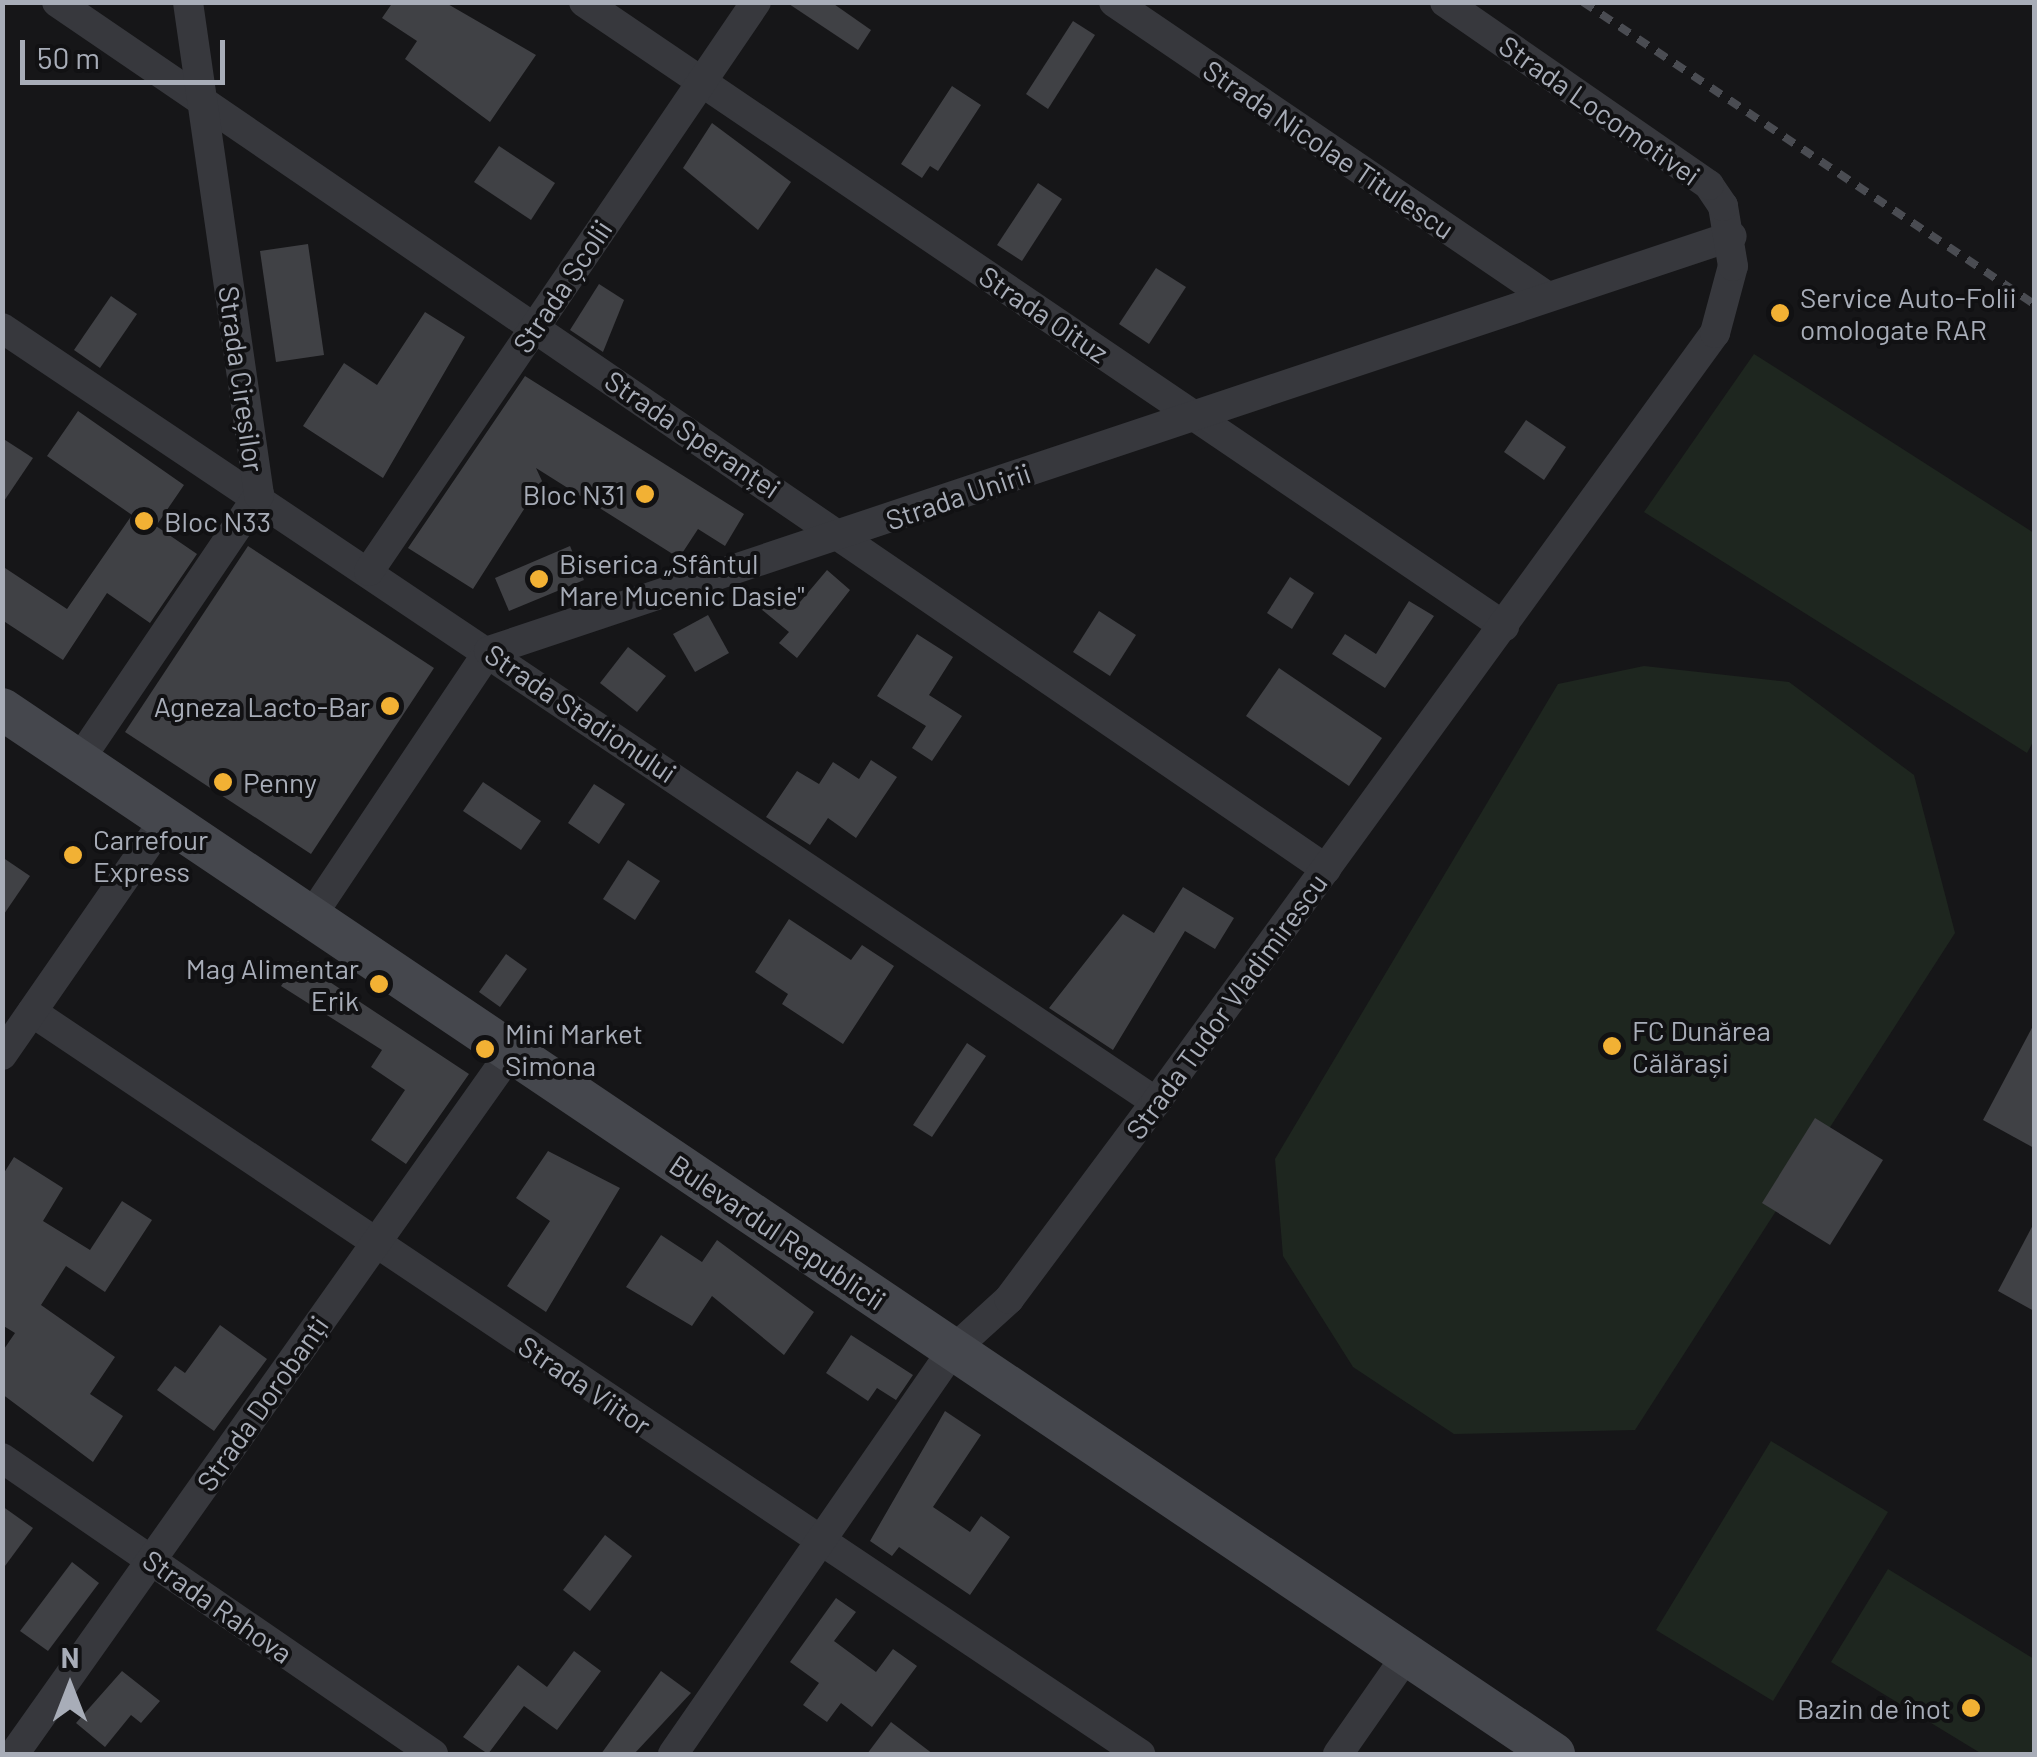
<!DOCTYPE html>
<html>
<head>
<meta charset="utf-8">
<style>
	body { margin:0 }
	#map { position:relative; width:2037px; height:1757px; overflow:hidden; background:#161618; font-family:Barlow,sans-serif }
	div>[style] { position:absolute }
	.green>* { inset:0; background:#1e261f }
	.building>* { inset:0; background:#404145 }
	.minor>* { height:30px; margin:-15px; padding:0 15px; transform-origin:15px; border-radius:15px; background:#37383d }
	.secondary>* { height:42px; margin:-21px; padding:0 21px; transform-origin:21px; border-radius:21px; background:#45474d }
	.rail>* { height:8px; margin-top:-4px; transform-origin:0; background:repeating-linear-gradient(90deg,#4a4c52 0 12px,transparent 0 22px) }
	.dots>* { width:28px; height:28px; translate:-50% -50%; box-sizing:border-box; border:5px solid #111113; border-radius:50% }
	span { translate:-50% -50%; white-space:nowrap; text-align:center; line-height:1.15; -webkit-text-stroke:8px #111113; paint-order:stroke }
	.street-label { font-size:28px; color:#a8adb8 }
	.poi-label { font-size:28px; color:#a8adb8 }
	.left { translate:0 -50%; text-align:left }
	.right { translate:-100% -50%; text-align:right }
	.frame { position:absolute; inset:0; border:5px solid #a8adb8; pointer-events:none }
	.north { position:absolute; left:20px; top:1637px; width:100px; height:100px; -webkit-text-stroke:8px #111113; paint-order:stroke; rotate:0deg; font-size:28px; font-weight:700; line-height:40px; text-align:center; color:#a8adb8 }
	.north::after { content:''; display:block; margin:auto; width:35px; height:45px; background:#a8adb8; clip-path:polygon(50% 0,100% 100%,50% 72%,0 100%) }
	.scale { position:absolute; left:20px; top:40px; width:205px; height:45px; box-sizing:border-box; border:5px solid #a8adb8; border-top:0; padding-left:12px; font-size:30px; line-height:35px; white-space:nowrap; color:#a8adb8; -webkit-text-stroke:8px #111113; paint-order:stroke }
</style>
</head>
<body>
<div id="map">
	<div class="green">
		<i style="clip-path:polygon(1754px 354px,2034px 533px,2034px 740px,2027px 753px,1644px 512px)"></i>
		<i style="clip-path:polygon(1644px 666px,1789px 682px,1914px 775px,1955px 933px,1635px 1430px,1454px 1434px,1353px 1367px,1283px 1256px,1275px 1159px,1558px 684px)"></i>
		<i style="clip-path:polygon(1771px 1441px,1888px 1512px,1773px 1701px,1656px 1630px)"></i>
		<i style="clip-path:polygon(1888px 1569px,2034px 1659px,2034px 1754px,1982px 1754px,1831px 1662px)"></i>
	</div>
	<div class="building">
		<i style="clip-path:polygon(393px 2px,446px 3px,536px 55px,490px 122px,405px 59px,417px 41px,382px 18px)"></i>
		<i style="clip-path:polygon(786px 2px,831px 2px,871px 30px,858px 50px)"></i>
		<i style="clip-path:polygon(1073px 21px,1095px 35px,1048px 109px,1026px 94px)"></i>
		<i style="clip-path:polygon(952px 86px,981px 105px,938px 171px,930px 166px,922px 178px,901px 164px)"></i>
		<i style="clip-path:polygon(712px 123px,791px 182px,758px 230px,683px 168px)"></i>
		<i style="clip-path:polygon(499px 146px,555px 183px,531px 220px,474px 182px)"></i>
		<i style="clip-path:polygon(1038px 183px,1062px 199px,1022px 261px,997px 245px)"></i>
		<i style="clip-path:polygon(308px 244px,324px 355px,276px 362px,260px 251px)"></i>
		<i style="clip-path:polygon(1156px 268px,1186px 287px,1149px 344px,1119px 324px)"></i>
		<i style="clip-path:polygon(599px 284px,624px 300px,603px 352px,570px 330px)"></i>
		<i style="clip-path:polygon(111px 296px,137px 314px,100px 368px,74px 350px)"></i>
		<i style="clip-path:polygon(425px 312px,465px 337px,383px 478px,303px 426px,344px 363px,377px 385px)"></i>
		<i style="clip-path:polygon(525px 376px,744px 514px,725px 546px,698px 529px,679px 558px,536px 468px,542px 481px,473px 589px,408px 548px)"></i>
		<i style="clip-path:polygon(78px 411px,184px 485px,156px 526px,197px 554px,150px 623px,107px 593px,63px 660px,2px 620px,2px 566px,67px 609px,132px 515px,47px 456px)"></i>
		<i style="clip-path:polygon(1526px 420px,1566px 447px,1544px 480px,1504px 452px)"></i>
		<i style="clip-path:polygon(2px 438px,33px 458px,2px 504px)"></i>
		<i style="clip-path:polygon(248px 546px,434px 668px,311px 854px,125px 732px)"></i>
		<i style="clip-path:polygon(570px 546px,584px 580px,509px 611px,495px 578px)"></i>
		<i style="clip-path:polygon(827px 570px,850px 590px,797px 658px,779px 643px,789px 632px,761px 609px,780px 586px,800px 602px)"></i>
		<i style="clip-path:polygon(1290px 577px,1314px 593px,1292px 629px,1267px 613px)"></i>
		<i style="clip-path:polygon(1409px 601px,1434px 616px,1385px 688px,1332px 654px,1345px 634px,1376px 654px)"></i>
		<i style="clip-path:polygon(1099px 611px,1136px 635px,1110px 676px,1073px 652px)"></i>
		<i style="clip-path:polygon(708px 615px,729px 653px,695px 672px,673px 634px)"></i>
		<i style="clip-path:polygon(917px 634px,953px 657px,929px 695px,962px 716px,932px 761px,912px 748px,926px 726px,877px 696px)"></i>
		<i style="clip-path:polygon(628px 647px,666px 676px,637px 712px,600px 683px)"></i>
		<i style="clip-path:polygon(1279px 668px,1382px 738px,1349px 786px,1246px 716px)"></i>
		<i style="clip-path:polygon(871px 760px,897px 777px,856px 838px,828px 818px,810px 845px,766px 817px,797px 771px,819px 784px,833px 762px,859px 779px)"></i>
		<i style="clip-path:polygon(483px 782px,541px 821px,521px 850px,463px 811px)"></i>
		<i style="clip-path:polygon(594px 784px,625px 804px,599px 844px,568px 823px)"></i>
		<i style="clip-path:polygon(2px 857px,30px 876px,2px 917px)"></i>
		<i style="clip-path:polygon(628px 860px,660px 881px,635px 920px,603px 899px)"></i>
		<i style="clip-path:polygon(1183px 887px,1234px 918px,1215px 949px,1185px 931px,1113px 1050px,1049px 1008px,1123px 914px,1154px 933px)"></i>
		<i style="clip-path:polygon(789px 919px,851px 960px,862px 945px,894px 966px,843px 1044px,782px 1004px,788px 994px,755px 972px)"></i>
		<i style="clip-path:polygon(506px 954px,527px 969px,500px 1007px,479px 992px)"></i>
		<i style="clip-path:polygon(298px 961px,469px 1074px,406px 1164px,371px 1140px,405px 1090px,371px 1067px,382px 1050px,281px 986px)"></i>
		<i style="clip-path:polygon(2034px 1024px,2034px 1148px,1983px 1120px)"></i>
		<i style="clip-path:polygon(967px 1043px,986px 1056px,932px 1137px,913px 1125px)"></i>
		<i style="clip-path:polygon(1815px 1118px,1883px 1160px,1830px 1245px,1762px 1203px)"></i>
		<i style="clip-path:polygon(548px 1151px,620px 1188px,546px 1312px,507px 1286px,550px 1221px,516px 1198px)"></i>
		<i style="clip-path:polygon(14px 1157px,63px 1188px,43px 1221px,90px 1250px,122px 1201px,152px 1220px,105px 1292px,66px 1266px,41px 1305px,115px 1357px,90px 1394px,123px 1416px,93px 1462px,2px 1394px,2px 1352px,15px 1333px,2px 1325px,2px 1176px)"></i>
		<i style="clip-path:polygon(2034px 1223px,2034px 1311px,1998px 1291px)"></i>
		<i style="clip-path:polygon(661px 1235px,702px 1262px,717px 1240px,814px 1312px,784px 1355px,712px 1296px,692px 1326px,626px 1287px)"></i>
		<i style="clip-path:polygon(220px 1325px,267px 1359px,214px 1431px,157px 1390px,175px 1366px,185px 1373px)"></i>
		<i style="clip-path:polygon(851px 1335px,913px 1375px,896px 1400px,877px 1388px,868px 1401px,826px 1373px)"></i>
		<i style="clip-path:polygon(945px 1411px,981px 1435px,933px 1507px,970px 1532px,981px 1516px,1010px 1537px,970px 1595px,899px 1547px,892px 1556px,870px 1541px)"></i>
		<i style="clip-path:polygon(2px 1506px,33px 1528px,2px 1570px)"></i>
		<i style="clip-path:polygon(605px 1535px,632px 1556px,590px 1611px,563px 1590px)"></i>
		<i style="clip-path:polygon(72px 1562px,99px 1583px,48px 1651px,20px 1631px)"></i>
		<i style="clip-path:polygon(836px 1598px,856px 1612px,834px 1641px,876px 1672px,893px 1649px,917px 1666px,872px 1727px,841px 1703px,827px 1722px,803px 1705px,819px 1683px,790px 1662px)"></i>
		<i style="clip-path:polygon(574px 1651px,601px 1671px,557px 1730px,524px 1706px,488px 1754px,463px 1737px,518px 1665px,547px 1687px)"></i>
		<i style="clip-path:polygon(122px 1671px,160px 1701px,141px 1723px,131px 1715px,105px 1747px,76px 1723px)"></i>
		<i style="clip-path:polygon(661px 1671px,691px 1693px,634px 1754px,601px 1754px)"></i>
		<i style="clip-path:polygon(891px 1722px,933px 1754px,867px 1754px)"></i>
	</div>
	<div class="minor">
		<i style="left:57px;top:2px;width:1537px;rotate:34.34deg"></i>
		<i style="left:584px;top:2px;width:1112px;rotate:34.15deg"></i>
		<i style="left:1114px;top:2px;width:521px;rotate:34.21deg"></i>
		<i style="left:2px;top:328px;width:1390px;rotate:33.85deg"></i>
		<i style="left:369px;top:571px;width:688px;rotate:-55.78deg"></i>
		<i style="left:78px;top:762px;width:323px;rotate:-55.9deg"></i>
		<i style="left:259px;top:495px;width:498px;rotate:-98.2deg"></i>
		<i style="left:310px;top:918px;width:321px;rotate:-56.2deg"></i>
		<i style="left:489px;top:651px;width:1310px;rotate:-18.46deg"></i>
		<i style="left:32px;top:1012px;width:1334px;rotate:33.81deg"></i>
		<i style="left:2px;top:1055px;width:286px;rotate:-55.3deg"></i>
		<i style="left:2px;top:1458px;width:523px;rotate:34.48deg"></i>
		<i style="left:14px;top:1754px;width:860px;rotate:-54.7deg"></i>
		<i style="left:673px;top:1754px;width:492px;rotate:-55.3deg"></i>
		<i style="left:953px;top:1350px;width:76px;rotate:-42.3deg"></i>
		<i style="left:1009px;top:1299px;width:246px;rotate:-53.3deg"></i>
		<i style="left:1156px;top:1102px;width:951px;rotate:-53.99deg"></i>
		<i style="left:1715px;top:333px;width:69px;rotate:-75deg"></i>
		<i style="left:1733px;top:266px;width:61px;rotate:-99.5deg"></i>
		<i style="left:1723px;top:206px;width:25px;rotate:-124deg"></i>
		<i style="left:1709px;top:185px;width:321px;rotate:-145.3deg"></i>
		<i style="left:1338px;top:1754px;width:121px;rotate:-55.1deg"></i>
	</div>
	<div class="secondary">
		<i style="left:2px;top:709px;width:1871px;rotate:33.95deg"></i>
	</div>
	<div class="rail">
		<i style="left:1583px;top:2px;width:543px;rotate:33.81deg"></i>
	</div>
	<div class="dots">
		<i style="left:1780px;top:313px;background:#f2b134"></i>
		<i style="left:645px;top:494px;background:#f2b134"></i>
		<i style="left:144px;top:521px;background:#f2b134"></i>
		<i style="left:539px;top:579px;background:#f2b134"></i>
		<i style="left:390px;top:706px;background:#f2b134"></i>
		<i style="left:223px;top:782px;background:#f2b134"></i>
		<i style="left:73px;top:855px;background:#f2b134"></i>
		<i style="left:379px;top:984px;background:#f2b134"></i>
		<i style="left:1612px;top:1046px;background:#f2b134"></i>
		<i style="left:485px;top:1049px;background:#f2b134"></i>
		<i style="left:1971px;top:1708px;background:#f2b134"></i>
	</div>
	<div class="street-label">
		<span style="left:1600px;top:110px;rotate:35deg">Strada Locomotivei</span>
		<span style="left:1329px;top:149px;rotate:34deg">Strada Nicolae Titulescu</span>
		<span style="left:562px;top:286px;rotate:-56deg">Strada Școlii</span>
		<span style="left:1044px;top:314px;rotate:34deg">Strada Oituz</span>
		<span style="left:242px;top:379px;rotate:82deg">Strada Cireșilor</span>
		<span style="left:693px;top:434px;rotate:34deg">Strada Speranței</span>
		<span style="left:958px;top:496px;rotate:-19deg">Strada Unirii</span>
		<span style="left:581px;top:713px;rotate:34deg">Strada Stadionului</span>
		<span style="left:1226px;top:1006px;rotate:-54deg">Strada Tudor Vladimirescu</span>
		<span style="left:778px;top:1232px;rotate:34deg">Bulevardul Republicii</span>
		<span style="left:585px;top:1385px;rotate:34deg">Strada Viitor</span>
		<span style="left:262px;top:1403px;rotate:-55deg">Strada Dorobanți</span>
		<span style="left:218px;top:1606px;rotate:35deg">Strada Rahova</span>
	</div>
	<div class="poi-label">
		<span class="left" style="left:1800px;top:313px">Service Auto-Folii<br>omologate RAR</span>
		<span class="right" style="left:625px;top:494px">Bloc N31</span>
		<span class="left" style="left:164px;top:521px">Bloc N33</span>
		<span class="left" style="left:559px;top:579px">Biserica „Sfântul<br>Mare Mucenic Dasie"</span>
		<span class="right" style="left:370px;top:706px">Agneza Lacto-Bar</span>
		<span class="left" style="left:243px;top:782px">Penny</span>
		<span class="left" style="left:93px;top:855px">Carrefour<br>Express</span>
		<span class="right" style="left:359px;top:984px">Mag Alimentar<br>Erik</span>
		<span class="left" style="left:1632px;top:1046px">FC Dunărea<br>Călărași</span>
		<span class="left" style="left:505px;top:1049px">Mini Market<br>Simona</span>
		<span class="right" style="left:1951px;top:1708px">Bazin de înot</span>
	</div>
	<div class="frame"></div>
	<div class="north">N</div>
	<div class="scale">50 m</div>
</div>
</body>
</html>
